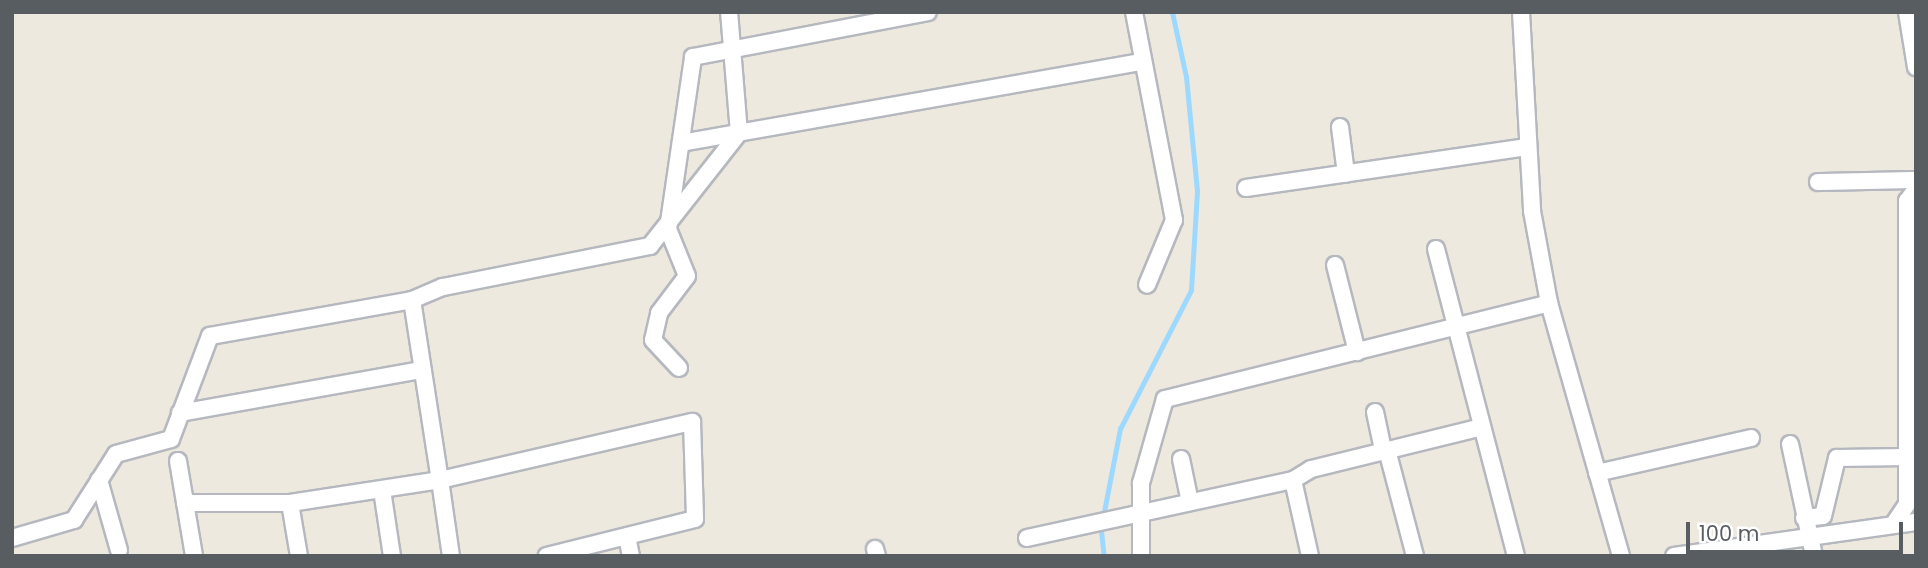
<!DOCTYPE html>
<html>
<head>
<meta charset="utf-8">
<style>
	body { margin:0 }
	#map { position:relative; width:1928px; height:568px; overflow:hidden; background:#ede9df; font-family:Poppins,sans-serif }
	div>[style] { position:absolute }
	.stream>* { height:4.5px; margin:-2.25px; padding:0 2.25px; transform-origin:2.25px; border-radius:2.25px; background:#9dd9ff }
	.roads { filter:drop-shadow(2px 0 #b5b8be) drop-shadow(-2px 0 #b5b8be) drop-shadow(0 2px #b5b8be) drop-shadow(0 -2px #b5b8be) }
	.street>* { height:16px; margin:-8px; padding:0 8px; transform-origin:8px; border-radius:8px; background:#fff }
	span { translate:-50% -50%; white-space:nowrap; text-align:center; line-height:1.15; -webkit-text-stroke:6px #fff; paint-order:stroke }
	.frame { position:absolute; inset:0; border:14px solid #585d62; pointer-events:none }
	.scale { position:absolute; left:1686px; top:522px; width:217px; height:32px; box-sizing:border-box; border:4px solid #585d62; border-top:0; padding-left:9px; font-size:21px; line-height:24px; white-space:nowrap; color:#585d62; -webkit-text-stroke:5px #fff; paint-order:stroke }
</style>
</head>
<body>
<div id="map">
	<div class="stream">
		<i style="left:1103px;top:517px;width:90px;rotate:-79.1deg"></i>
		<i style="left:1120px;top:429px;width:156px;rotate:-62.9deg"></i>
		<i style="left:1191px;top:290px;width:99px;rotate:-86.5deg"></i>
		<i style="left:1197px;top:191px;width:115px;rotate:-95.5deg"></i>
		<i style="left:1186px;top:77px;width:66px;rotate:-102.2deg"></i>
		<i style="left:1101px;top:526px;width:30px;rotate:84deg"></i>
	</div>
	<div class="roads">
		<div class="street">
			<i style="left:1134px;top:12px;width:212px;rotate:79.1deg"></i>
			<i style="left:1174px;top:220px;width:70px;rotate:112.6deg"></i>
			<i style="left:1521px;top:12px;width:199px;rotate:86.8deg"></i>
			<i style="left:1532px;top:211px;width:94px;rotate:79.5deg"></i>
			<i style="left:1549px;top:303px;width:263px;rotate:74.1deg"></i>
			<i style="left:1907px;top:12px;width:56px;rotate:80.7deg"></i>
			<i style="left:1340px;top:127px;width:47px;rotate:82.7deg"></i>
			<i style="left:681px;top:143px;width:468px;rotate:-10deg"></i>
			<i style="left:1818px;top:182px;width:98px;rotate:-1.2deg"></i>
			<i style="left:1246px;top:188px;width:284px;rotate:-8.3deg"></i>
			<i style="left:1436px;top:249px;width:317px;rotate:75.4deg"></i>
			<i style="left:1335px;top:265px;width:90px;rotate:75.8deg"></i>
			<i style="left:412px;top:300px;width:182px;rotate:81.2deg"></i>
			<i style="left:440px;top:480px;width:259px;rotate:-13deg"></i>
			<i style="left:692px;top:422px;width:97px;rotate:88.2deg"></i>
			<i style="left:695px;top:519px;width:153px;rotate:166deg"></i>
			<i style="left:679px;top:368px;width:38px;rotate:-133deg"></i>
			<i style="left:653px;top:340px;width:28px;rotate:-77deg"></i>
			<i style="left:659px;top:313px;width:46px;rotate:-52.9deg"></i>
			<i style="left:687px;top:276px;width:51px;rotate:-112deg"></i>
			<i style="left:668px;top:229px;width:174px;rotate:-81.7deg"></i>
			<i style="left:693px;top:57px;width:239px;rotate:-10.8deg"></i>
			<i style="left:1375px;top:412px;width:40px;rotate:78deg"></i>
			<i style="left:180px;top:413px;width:246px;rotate:-10.1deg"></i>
			<i style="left:1790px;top:444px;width:115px;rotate:77.9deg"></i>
			<i style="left:1387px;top:450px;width:110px;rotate:75.2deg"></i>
			<i style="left:1181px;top:459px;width:44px;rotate:78.2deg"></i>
			<i style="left:178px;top:461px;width:96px;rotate:80.4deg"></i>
			<i style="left:1597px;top:473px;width:158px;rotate:-12.8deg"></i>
			<i style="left:99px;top:480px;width:73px;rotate:74.1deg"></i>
			<i style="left:1293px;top:480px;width:78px;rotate:77.4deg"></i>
			<i style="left:382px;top:490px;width:67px;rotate:81.4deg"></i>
			<i style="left:185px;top:503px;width:105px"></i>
			<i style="left:290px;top:503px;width:152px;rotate:-8.7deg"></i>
			<i style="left:440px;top:480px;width:77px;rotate:81.8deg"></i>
			<i style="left:290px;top:503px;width:54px;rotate:80.4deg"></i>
			<i style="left:1804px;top:518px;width:19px;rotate:-6deg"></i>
			<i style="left:1823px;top:516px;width:60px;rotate:-76.4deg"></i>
			<i style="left:1837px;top:458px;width:70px;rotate:-0.8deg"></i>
			<i style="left:1895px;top:522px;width:22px;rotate:-56deg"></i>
			<i style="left:1907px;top:504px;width:303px;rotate:-90deg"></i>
			<i style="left:1907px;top:201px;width:15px;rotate:-53deg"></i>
			<i style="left:627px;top:536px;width:20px;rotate:79deg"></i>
			<i style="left:12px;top:538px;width:65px;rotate:-16.2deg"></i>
			<i style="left:74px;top:520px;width:78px;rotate:-57.5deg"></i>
			<i style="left:116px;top:454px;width:57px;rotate:-15.3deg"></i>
			<i style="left:171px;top:439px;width:110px;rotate:-69.3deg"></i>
			<i style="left:210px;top:336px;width:205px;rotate:-10.1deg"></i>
			<i style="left:412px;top:300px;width:34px;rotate:-23deg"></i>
			<i style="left:443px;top:287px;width:211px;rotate:-11.2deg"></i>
			<i style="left:650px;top:246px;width:144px;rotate:-51.8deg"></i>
			<i style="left:739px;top:133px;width:121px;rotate:-94.7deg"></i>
			<i style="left:1027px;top:538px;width:272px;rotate:-12.3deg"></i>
			<i style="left:1293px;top:480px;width:21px;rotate:-31deg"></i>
			<i style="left:1311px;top:469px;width:176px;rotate:-13.8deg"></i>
			<i style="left:875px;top:549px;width:7px;rotate:74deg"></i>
			<i style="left:1141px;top:556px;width:73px;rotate:-90deg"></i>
			<i style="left:1141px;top:483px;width:87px;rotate:-74.1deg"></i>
			<i style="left:1165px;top:399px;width:396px;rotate:-14deg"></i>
			<i style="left:1674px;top:556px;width:244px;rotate:-8deg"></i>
		</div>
	</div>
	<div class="frame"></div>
	<div class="scale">100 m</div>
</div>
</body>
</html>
